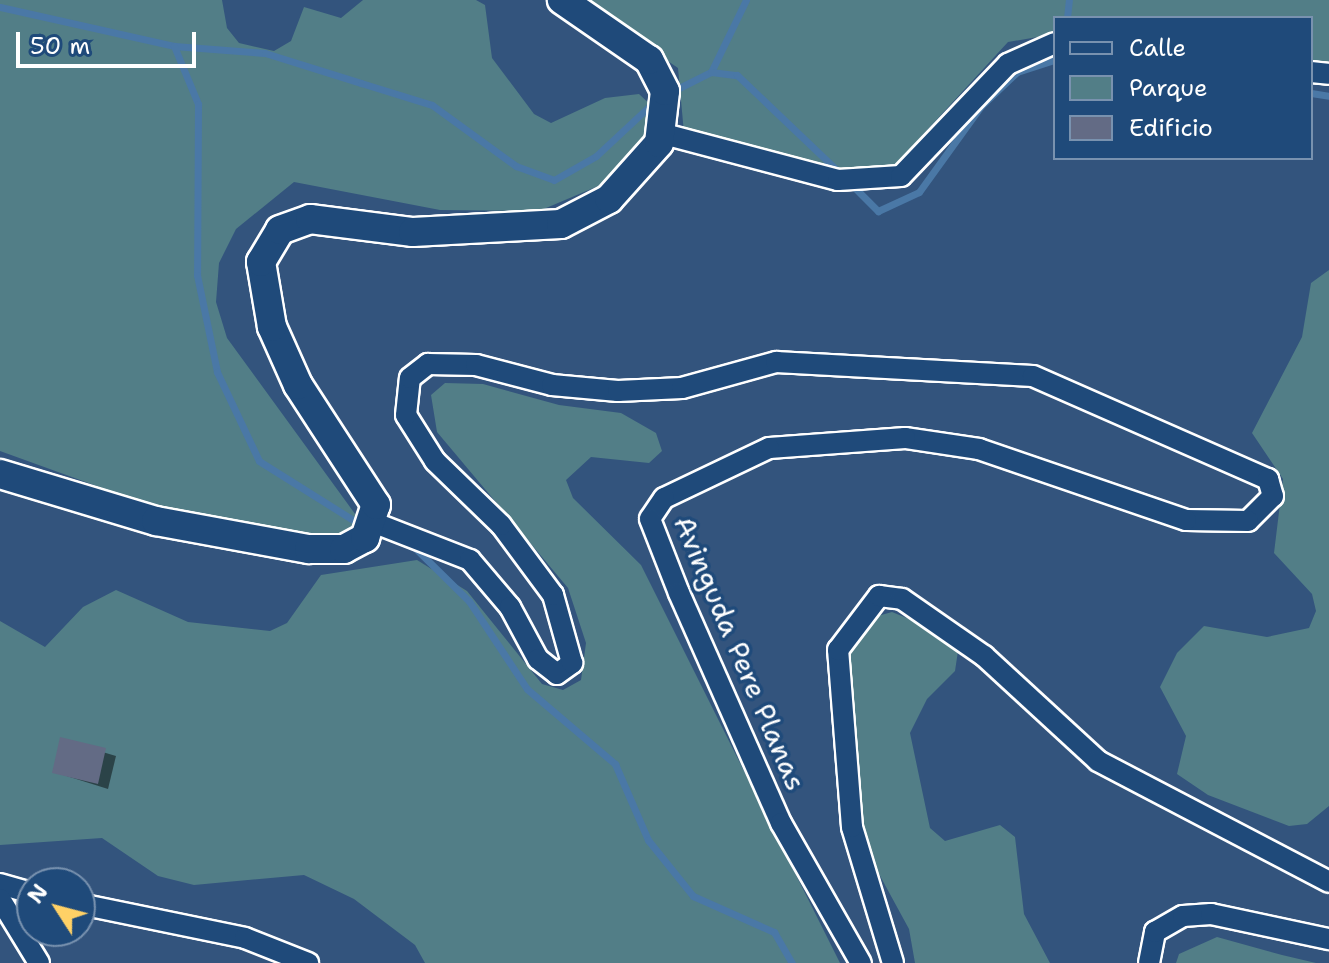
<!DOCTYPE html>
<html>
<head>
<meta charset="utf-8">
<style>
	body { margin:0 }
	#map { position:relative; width:1329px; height:963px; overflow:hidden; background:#33547d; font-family:"Shantell Sans",sans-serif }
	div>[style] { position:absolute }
	.green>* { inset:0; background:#527e87 }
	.shadow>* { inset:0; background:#0007 }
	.stream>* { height:7px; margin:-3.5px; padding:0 3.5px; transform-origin:3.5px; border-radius:3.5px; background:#4a78a6 }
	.building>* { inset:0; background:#636b85 }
	.roads { filter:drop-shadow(2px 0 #fff) drop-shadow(-2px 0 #fff) drop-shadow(0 2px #fff) drop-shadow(0 -2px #fff) }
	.street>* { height:20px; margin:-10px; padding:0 10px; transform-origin:10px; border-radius:10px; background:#1f4a7a }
	.secondary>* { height:28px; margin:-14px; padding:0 14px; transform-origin:14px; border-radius:14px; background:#1f4a7a }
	span { translate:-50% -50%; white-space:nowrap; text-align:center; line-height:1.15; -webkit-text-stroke:7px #1f4a7a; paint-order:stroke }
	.street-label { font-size:28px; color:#fff }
	.legend { position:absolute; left:1053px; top:16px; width:260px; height:144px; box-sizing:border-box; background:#1f4a7a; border:2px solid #7992af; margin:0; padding:10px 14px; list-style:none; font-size:24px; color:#fff }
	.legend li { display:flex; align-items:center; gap:16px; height:40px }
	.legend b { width:40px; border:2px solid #7992af }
	.north { position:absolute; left:16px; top:867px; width:80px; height:80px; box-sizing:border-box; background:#1f4a7a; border:2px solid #7992af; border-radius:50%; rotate:306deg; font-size:22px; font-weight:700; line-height:32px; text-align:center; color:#fff }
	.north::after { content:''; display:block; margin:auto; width:28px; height:36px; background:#ffd166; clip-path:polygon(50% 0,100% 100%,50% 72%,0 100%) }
	.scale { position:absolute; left:16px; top:32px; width:180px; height:36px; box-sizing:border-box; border:4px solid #fff; border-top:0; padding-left:10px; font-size:24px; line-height:28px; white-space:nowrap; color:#fff; -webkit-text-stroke:6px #1f4a7a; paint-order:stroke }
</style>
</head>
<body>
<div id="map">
	<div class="green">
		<i style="clip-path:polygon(0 0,222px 0,227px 28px,239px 43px,274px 51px,291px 41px,304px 7px,341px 18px,363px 0,476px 0,485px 5px,492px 58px,534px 114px,551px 123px,605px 98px,639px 94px,655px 109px,657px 126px,610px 181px,539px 211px,440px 210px,294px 182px,236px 229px,219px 263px,216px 302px,227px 338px,358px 518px,353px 536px,338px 545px,163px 510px,0 451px)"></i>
		<i style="clip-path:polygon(579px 0,1329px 0,1329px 67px,1311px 64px,1311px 18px,1055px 18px,1055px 34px,1008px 42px,894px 166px,842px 172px,684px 133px,678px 68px)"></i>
		<i style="clip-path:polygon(1329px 270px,1329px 806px,1307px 824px,1289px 826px,1208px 795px,1177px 774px,1186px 736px,1160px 687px,1177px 653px,1204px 626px,1267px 637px,1309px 628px,1316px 611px,1312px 594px,1274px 553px,1283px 479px,1252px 433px,1302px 337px,1311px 283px)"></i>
		<i style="clip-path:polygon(445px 383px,483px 384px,559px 405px,621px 413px,656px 433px,662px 451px,649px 463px,591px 457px,566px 480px,573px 498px,641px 565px,840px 963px,425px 963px,415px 945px,354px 899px,304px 875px,194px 885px,158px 876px,102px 838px,0 845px,0 621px,45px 647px,83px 607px,116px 590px,188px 622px,270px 631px,287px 623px,321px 575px,417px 560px,467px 591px,542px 684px,563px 690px,581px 680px,586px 643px,568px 588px,437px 432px,431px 395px)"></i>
		<i style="clip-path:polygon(892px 612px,946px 634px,958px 651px,955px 671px,927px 699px,910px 733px,930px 828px,945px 841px,1000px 825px,1015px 837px,1024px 914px,1050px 963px,915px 963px,909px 929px,873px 863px,859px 805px,850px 683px,850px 650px,874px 617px)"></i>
		<i style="clip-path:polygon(1217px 937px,1282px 955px,1316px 963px,1176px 963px,1179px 954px)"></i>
	</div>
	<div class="shadow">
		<i style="clip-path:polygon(62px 740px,116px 756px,108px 789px,54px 772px)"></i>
	</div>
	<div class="stream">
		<i style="left:0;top:7px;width:178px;rotate:12.6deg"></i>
		<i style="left:174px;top:46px;width:91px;rotate:4.4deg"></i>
		<i style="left:265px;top:53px;width:101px;rotate:17.4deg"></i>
		<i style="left:361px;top:83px;width:74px;rotate:17.2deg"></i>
		<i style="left:432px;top:105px;width:104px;rotate:36deg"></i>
		<i style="left:516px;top:166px;width:40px;rotate:20.2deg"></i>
		<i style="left:554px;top:180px;width:48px;rotate:-29.7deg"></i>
		<i style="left:596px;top:156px;width:81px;rotate:-43deg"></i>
		<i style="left:1067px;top:18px;width:18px;rotate:-84deg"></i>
		<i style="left:174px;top:46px;width:63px;rotate:67.5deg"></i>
		<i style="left:198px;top:104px;width:171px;rotate:90.3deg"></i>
		<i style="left:197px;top:275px;width:99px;rotate:78.3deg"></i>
		<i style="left:217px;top:372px;width:98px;rotate:64.7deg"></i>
		<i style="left:259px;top:461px;width:120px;rotate:32.1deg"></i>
		<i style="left:711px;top:72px;width:80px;rotate:-64.1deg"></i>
		<i style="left:673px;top:91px;width:42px;rotate:-26.6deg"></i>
		<i style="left:711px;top:72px;width:26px;rotate:7deg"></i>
		<i style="left:737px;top:75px;width:146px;rotate:43.6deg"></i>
		<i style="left:1311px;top:93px;width:18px;rotate:9deg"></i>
		<i style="left:852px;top:185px;width:37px;rotate:45deg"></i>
		<i style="left:878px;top:211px;width:45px;rotate:-24.9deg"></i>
		<i style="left:919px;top:192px;width:106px;rotate:-54.2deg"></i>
		<i style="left:981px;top:106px;width:50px;rotate:-43.4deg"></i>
		<i style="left:1017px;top:72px;width:40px;rotate:-18deg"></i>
		<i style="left:414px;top:547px;width:77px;rotate:44.5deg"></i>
		<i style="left:469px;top:601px;width:105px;rotate:56.6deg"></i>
		<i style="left:527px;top:689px;width:116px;rotate:40.4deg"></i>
		<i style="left:615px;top:764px;width:83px;rotate:66.5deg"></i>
		<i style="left:648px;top:840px;width:72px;rotate:51.2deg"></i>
		<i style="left:693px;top:896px;width:89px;rotate:24deg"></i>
		<i style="left:774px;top:932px;width:36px;rotate:60deg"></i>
	</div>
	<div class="building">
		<i style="clip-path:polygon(60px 737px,106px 748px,98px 784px,52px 773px)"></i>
	</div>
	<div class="roads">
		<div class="street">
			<i style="left:1311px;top:72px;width:18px;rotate:6deg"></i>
			<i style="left:664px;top:134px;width:180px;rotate:14.8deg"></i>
			<i style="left:838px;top:180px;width:63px;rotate:-3.6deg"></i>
			<i style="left:901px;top:176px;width:155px;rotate:-46.3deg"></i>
			<i style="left:1008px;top:64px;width:51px;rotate:-24.1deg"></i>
			<i style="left:375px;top:523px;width:102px;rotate:21.3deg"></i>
			<i style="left:470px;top:560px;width:62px;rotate:49.6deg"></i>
			<i style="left:510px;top:607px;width:59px;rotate:61.7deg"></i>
			<i style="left:538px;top:659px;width:24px;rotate:38deg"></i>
			<i style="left:557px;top:674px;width:19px;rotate:-36deg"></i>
			<i style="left:572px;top:663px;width:71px;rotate:-105.6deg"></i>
			<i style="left:553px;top:595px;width:87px;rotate:-126.6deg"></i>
			<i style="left:501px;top:525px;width:92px;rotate:-135.9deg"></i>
			<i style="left:435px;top:461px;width:54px;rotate:-122.2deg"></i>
			<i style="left:406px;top:415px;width:37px;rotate:-84deg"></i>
			<i style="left:410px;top:378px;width:23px;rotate:-38deg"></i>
			<i style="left:428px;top:364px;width:48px;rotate:1.2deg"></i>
			<i style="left:476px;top:365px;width:79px;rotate:14.7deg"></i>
			<i style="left:552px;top:385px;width:66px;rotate:5.2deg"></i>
			<i style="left:618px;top:391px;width:64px;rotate:-2.7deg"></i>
			<i style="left:682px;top:388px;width:98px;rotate:-15.5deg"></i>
			<i style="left:776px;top:362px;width:257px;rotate:3.1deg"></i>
			<i style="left:1033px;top:376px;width:257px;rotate:23.7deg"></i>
			<i style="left:1268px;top:479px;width:18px;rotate:74deg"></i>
			<i style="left:1273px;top:496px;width:35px;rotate:135deg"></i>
			<i style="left:1248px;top:521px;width:62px;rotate:-179.1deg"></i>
			<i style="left:1186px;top:520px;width:219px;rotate:-161.1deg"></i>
			<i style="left:979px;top:449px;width:75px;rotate:-171.5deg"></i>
			<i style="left:905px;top:438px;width:136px;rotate:175.8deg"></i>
			<i style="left:769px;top:448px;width:116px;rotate:154.5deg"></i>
			<i style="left:664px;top:498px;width:25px;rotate:124deg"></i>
			<i style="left:650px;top:519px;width:79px;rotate:68.6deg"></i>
			<i style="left:679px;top:593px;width:252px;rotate:66.1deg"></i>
			<i style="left:781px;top:823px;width:161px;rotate:60.3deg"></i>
			<i style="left:0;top:884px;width:33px;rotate:16deg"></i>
			<i style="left:0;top:899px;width:75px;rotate:58.6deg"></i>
			<i style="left:80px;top:904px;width:168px;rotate:11.6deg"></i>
			<i style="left:245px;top:938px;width:68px;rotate:21.6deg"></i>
			<i style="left:893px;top:963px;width:142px;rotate:-106.8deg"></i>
			<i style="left:852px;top:827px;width:178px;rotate:-94.5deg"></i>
			<i style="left:838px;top:650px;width:68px;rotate:-52.8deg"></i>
			<i style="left:879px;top:596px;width:23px;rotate:7deg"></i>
			<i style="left:902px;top:599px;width:100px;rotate:34.8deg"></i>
			<i style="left:984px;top:656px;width:155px;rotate:42.6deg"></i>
			<i style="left:1098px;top:761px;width:261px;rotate:27.6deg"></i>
			<i style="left:1149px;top:963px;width:32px;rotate:-79deg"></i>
			<i style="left:1155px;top:932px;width:32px;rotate:-30deg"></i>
			<i style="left:1183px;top:916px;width:28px;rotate:-4deg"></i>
			<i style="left:1211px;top:914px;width:121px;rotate:12deg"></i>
		</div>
		<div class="secondary">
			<i style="left:0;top:474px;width:163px;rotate:16.8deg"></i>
			<i style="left:156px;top:521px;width:156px;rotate:10.4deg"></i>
			<i style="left:309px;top:549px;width:35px"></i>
			<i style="left:344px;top:549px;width:24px;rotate:-28deg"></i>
			<i style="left:365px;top:538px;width:35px;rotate:-72deg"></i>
			<i style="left:376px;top:505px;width:143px;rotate:-123deg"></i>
			<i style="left:298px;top:385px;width:64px;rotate:-114.1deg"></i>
			<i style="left:272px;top:327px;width:66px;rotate:-99.6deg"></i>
			<i style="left:261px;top:262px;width:37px;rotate:-59deg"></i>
			<i style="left:280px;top:230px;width:32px;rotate:-20deg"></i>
			<i style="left:310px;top:219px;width:104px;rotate:7.2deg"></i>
			<i style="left:413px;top:232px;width:148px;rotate:-3.1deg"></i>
			<i style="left:561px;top:224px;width:54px;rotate:-27.5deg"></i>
			<i style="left:609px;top:199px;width:75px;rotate:-48.2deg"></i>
			<i style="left:659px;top:143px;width:52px;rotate:-83.4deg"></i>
			<i style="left:665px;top:91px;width:35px;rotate:-117deg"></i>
			<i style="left:649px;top:60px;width:106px;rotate:-145.4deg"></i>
		</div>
	</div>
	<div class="street-label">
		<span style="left:740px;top:653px;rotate:67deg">Avinguda Pere Planas</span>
	</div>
	<ul class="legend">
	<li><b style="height:10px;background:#1f4a7a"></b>Calle</li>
	<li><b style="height:22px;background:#527e87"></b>Parque</li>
	<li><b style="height:22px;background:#636b85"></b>Edificio</li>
	</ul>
	<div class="north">N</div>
	<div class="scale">50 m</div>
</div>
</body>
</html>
